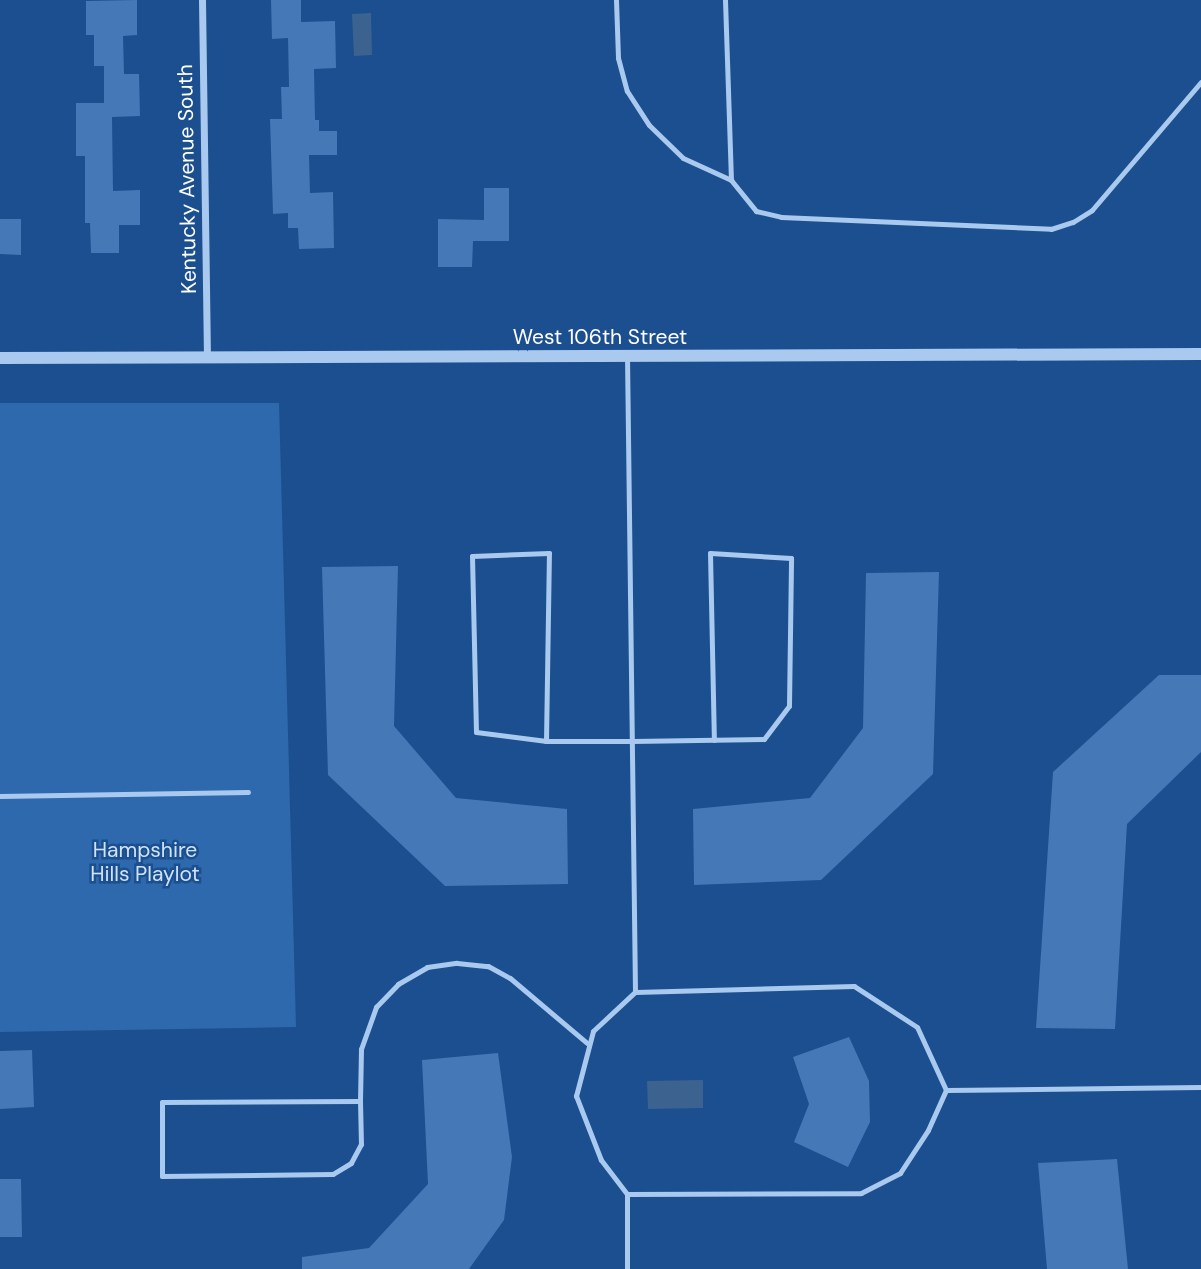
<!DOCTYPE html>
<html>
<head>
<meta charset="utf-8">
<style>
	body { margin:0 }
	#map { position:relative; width:1201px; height:1269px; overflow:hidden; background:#1b4f8f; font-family:"DM Sans",sans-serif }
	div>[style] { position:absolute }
	.green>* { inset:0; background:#2e69ad }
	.water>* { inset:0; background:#3c6290 }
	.building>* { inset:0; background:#4478b7 }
	.service>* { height:5px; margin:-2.5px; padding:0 2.5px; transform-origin:2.5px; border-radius:2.5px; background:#a9c9ee }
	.minor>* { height:7px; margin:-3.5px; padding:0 3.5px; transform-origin:3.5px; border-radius:3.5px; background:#a9c9ee }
	.tertiary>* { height:12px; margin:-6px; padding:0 6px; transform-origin:6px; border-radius:6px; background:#a9c9ee }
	span { translate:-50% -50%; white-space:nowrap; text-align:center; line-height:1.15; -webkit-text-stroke:5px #1b4f8f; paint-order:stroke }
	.street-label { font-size:21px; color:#fff }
	.park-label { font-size:21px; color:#cfe3fa }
</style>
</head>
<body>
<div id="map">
	<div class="green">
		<i style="clip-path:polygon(0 403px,279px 403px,296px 1027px,0 1032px)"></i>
	</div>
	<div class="water">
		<i style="clip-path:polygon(371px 13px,372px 55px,354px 56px,352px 14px)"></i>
		<i style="clip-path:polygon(703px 1080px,703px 1108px,648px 1109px,647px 1081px)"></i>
	</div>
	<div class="building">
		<i style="clip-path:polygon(137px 0,137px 35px,123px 36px,124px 74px,139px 74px,140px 116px,112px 117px,113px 191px,140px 190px,140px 225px,119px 225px,119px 253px,91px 253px,90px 223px,85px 223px,85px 156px,76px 156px,76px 103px,104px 103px,104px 66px,94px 66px,94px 35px,86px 35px,86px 1px)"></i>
		<i style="clip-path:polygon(271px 0,301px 0,301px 22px,335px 21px,336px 68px,314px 69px,315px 120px,319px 120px,319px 131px,337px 131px,337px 155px,309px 155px,310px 193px,333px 192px,334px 248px,299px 249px,298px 228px,288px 228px,288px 213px,273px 214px,270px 119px,282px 119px,281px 87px,289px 87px,288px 38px,272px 39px)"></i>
		<i style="clip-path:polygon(484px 188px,509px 188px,509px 241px,473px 241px,472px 267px,438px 267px,438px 219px,484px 220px)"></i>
		<i style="clip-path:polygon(0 219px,21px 219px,21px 255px,0 254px)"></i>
		<i style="clip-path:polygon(398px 566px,394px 726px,456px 798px,567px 809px,568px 884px,445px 886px,328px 775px,322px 567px)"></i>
		<i style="clip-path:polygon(939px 572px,933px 774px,821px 880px,694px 885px,693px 809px,810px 798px,863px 728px,866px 573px)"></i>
		<i style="clip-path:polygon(1159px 675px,1201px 675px,1201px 752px,1127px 824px,1115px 1029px,1036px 1028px,1053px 772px)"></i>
		<i style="clip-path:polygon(849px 1037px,869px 1081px,870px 1122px,848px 1167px,794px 1142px,809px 1104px,793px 1057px)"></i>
		<i style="clip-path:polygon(32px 1050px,34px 1107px,0 1109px,0 1051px)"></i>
		<i style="clip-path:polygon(498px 1053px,512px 1157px,504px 1220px,469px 1269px,302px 1269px,302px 1257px,369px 1248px,428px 1184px,422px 1060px)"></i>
		<i style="clip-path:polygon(1117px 1159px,1128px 1269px,1047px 1269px,1038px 1163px)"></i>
		<i style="clip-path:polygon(0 1179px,21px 1179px,22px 1237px,0 1237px)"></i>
	</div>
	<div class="service">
		<i style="left:616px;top:0;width:58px;rotate:88deg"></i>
		<i style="left:618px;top:58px;width:34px;rotate:75deg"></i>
		<i style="left:627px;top:91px;width:40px;rotate:57.1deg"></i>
		<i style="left:649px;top:125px;width:47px;rotate:44.1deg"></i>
		<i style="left:683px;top:158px;width:53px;rotate:24.6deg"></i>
		<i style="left:725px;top:0;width:180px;rotate:88.1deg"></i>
		<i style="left:731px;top:180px;width:40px;rotate:51deg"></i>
		<i style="left:756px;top:211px;width:26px;rotate:13deg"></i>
		<i style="left:781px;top:217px;width:270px;rotate:2.5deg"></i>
		<i style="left:1051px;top:229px;width:23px;rotate:-18deg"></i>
		<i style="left:1073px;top:222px;width:22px;rotate:-32deg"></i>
		<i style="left:1092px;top:210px;width:168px;rotate:-49.6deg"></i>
		<i style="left:546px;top:741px;width:188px;rotate:-89.1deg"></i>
		<i style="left:549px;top:553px;width:77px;rotate:177.8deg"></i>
		<i style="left:472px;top:556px;width:176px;rotate:88.7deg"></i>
		<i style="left:476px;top:732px;width:71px;rotate:7.3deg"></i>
		<i style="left:546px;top:741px;width:86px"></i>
		<i style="left:632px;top:741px;width:132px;rotate:-0.9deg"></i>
		<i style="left:764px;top:739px;width:41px;rotate:-52.9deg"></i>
		<i style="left:789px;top:706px;width:148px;rotate:-89.2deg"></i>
		<i style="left:791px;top:558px;width:81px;rotate:-176.5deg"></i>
		<i style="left:710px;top:553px;width:187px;rotate:88.8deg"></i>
		<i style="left:0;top:796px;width:248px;rotate:-0.9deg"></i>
		<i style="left:946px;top:1090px;width:255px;rotate:-0.7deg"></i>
		<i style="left:360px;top:1101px;width:43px;rotate:88.7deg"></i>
		<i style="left:361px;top:1144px;width:21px;rotate:118deg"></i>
		<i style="left:351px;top:1163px;width:21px;rotate:149deg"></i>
		<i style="left:333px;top:1174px;width:171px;rotate:179.3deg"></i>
		<i style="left:162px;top:1176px;width:74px;rotate:-90deg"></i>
		<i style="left:162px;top:1102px;width:198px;rotate:-0.3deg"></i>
		<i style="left:360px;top:1101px;width:52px;rotate:-88.9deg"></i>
		<i style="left:361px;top:1049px;width:45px;rotate:-70.3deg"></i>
		<i style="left:376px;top:1007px;width:32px;rotate:-46deg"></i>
		<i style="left:398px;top:984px;width:34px;rotate:-30deg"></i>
		<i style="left:427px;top:967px;width:30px;rotate:-8deg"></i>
		<i style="left:457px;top:963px;width:31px;rotate:6deg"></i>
		<i style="left:488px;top:966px;width:25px;rotate:29deg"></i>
		<i style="left:510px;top:978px;width:101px;rotate:40.2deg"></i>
		<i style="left:627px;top:1194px;width:234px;rotate:-0.2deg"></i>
		<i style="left:861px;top:1193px;width:44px;rotate:-27.1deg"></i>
		<i style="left:900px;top:1173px;width:51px;rotate:-56.9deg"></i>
		<i style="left:928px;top:1130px;width:44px;rotate:-65.8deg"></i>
		<i style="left:946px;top:1090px;width:69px;rotate:-114.7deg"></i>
		<i style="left:917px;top:1027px;width:75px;rotate:-146.9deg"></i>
		<i style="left:854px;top:986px;width:219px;rotate:178.4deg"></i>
		<i style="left:627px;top:1269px;width:75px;rotate:-90deg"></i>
		<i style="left:627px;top:1194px;width:43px;rotate:-127.4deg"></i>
		<i style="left:601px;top:1160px;width:69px;rotate:-111.3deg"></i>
		<i style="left:576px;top:1096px;width:67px;rotate:-75.3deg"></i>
		<i style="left:593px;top:1031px;width:57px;rotate:-42.9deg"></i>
		<i style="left:635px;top:992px;width:635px;rotate:-90.72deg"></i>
	</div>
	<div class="minor">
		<i style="left:202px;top:0;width:358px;rotate:89.2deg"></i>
	</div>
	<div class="tertiary">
		<i style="left:0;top:358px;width:1201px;rotate:-0.19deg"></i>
	</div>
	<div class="street-label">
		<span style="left:187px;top:179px;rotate:-91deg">Kentucky Avenue South</span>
		<span style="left:600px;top:337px">West 106th Street</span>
	</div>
	<div class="park-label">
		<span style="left:145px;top:862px">Hampshire<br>Hills Playlot</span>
	</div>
</div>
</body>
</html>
